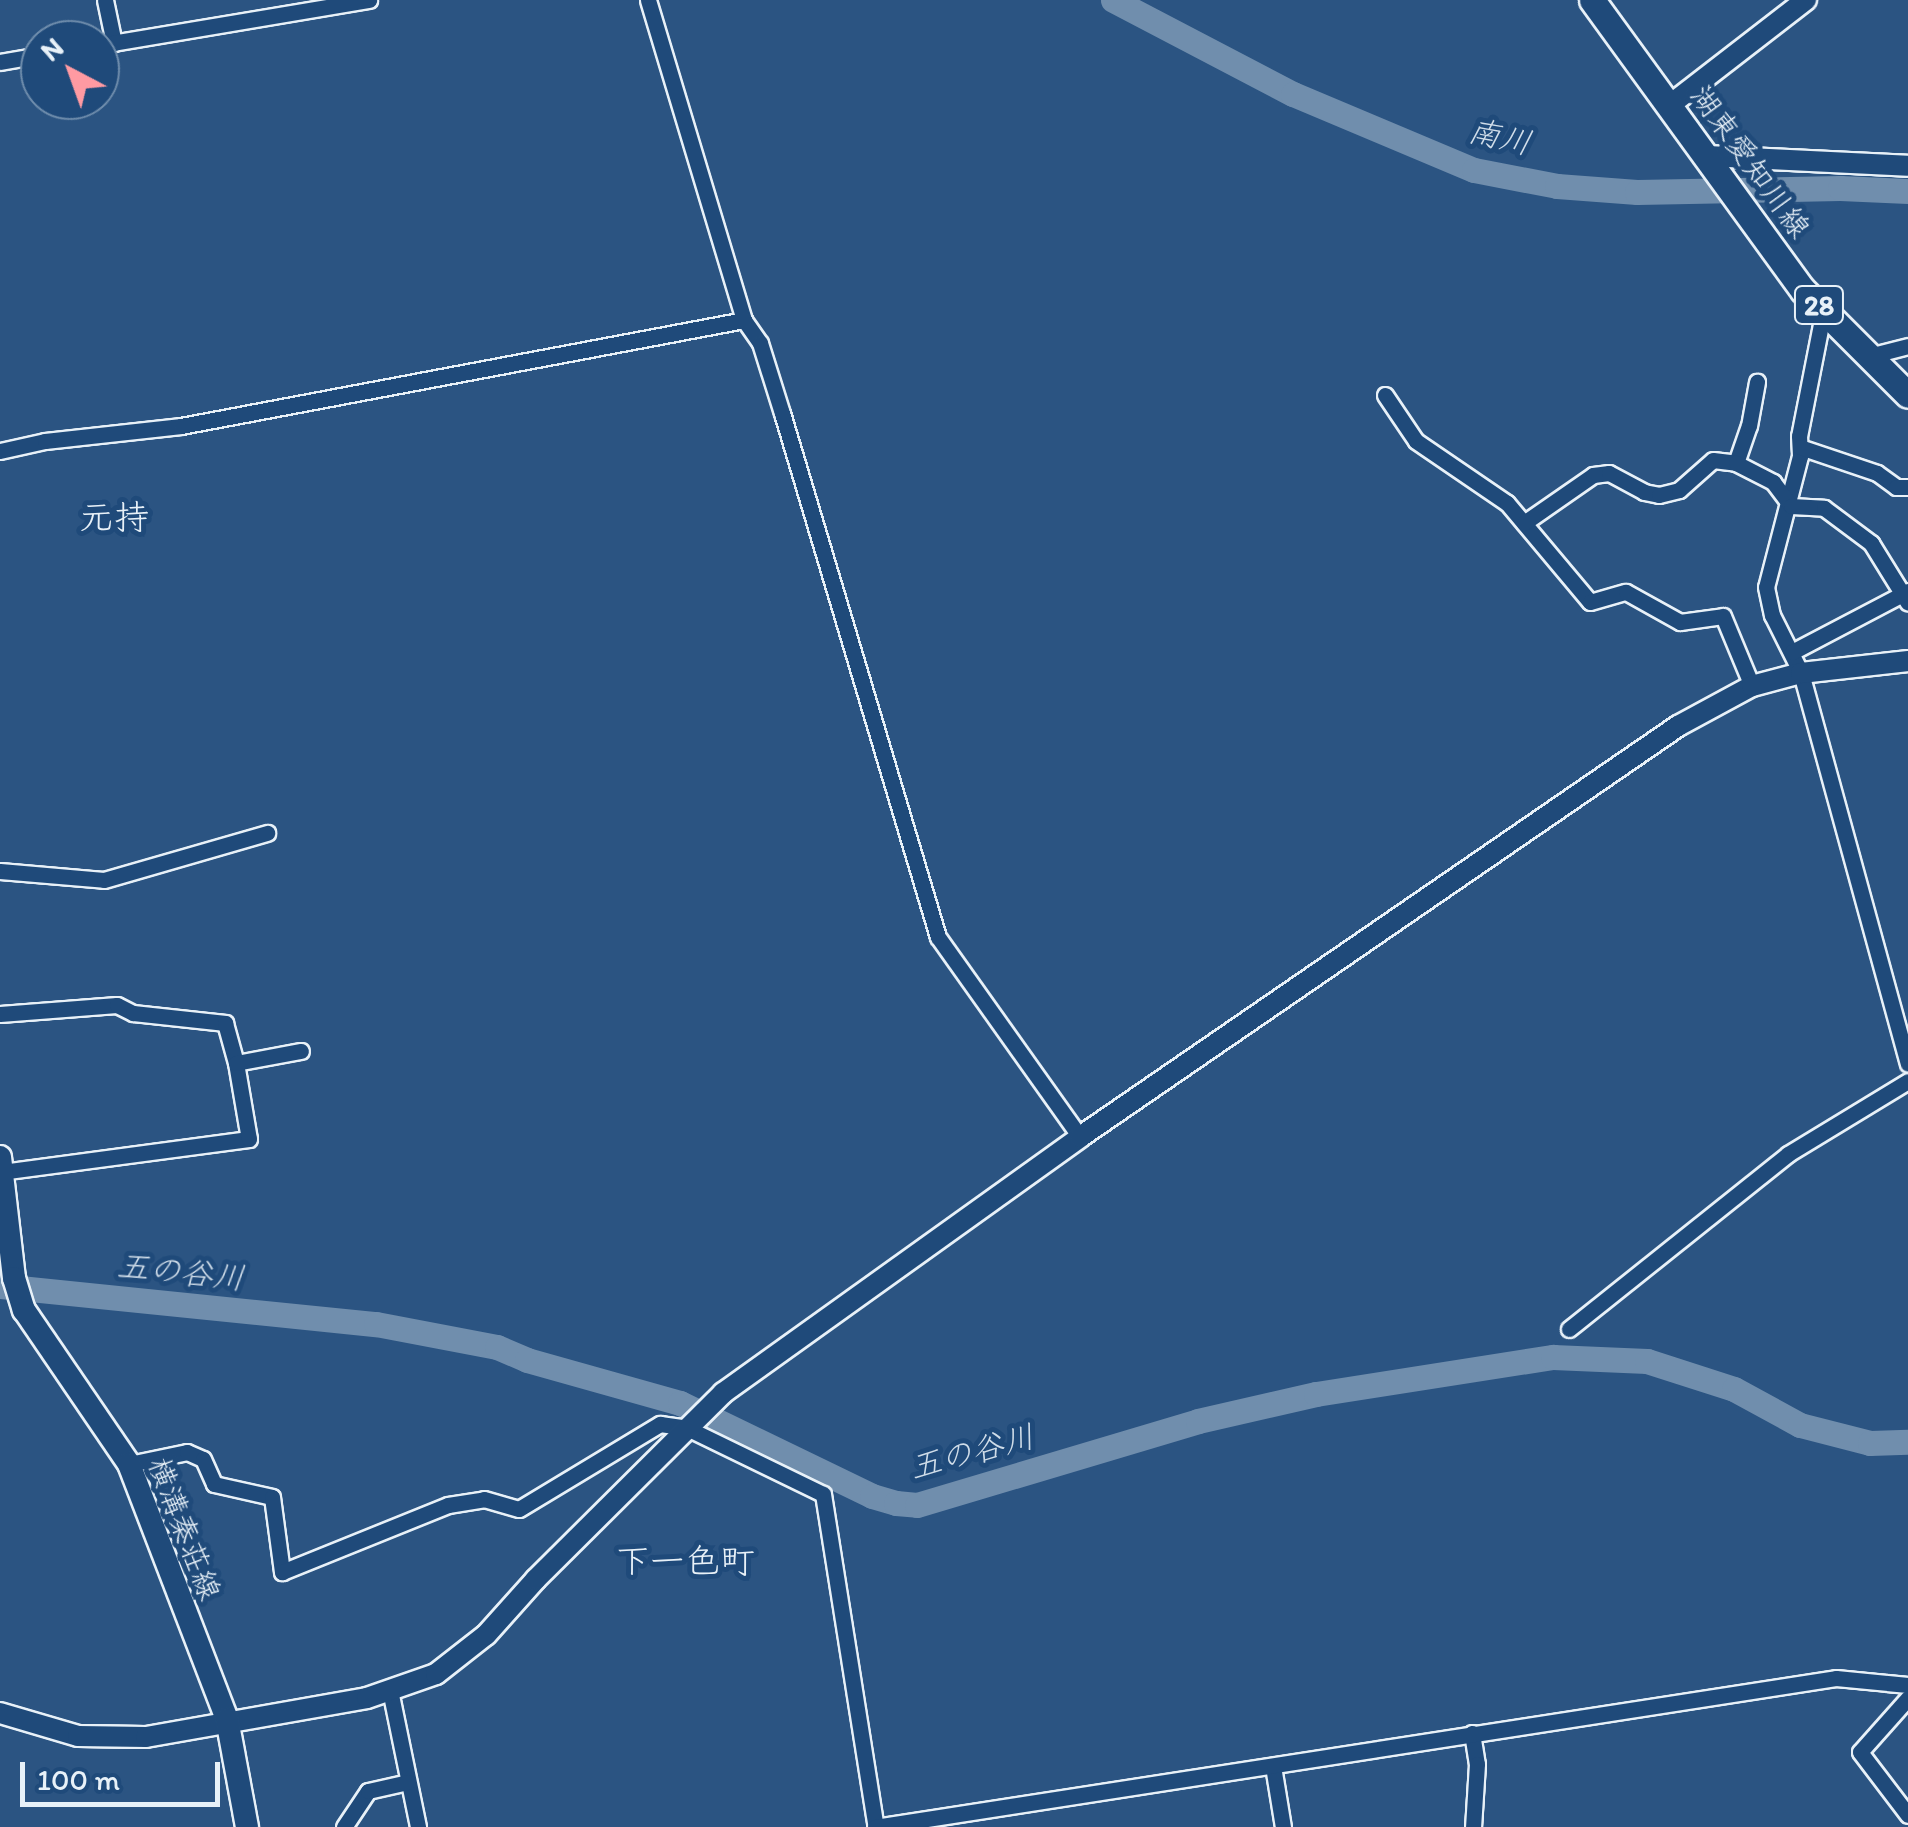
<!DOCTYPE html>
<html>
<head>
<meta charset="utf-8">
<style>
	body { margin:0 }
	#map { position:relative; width:1908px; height:1827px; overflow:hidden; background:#2b5482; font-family:Itim,"Klee One",sans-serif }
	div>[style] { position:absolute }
	.river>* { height:25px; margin:-12.5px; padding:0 12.5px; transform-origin:12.5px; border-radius:12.5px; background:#708ead }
	.roads { filter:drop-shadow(2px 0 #e8f1f8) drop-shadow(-2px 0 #e8f1f8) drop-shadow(0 2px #e8f1f8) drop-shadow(0 -2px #e8f1f8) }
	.minor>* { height:15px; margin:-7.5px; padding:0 7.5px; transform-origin:7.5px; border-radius:7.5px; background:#1f4a7a }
	.tertiary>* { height:20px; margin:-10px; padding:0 10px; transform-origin:10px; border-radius:10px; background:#1f4a7a }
	.secondary>* { height:22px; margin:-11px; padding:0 11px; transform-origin:11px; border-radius:11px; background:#1f4a7a }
	.primary>* { height:25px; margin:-12.5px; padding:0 12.5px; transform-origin:12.5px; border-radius:12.5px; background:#1f4a7a }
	span { translate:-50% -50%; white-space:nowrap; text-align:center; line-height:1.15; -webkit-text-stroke:10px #1f4a7a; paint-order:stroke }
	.shield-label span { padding:2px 8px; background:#1f4a7a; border:2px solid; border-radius:8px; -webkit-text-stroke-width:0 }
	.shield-label { font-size:28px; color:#e8f1f8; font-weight:700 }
	.street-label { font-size:30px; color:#e8f1f8 }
	.water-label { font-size:32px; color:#d0dde9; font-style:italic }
	.quarter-label { font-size:35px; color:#e8f1f8 }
	.north { position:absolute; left:20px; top:20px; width:100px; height:100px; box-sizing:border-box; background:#1f4a7a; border:2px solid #6f8dac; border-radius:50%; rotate:319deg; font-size:28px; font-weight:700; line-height:40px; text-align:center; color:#e8f1f8 }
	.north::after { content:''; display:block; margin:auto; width:35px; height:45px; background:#ff9aa2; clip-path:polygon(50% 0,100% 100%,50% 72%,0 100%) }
	.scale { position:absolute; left:20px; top:1762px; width:200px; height:45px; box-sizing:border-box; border:5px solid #e8f1f8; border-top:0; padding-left:12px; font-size:30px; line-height:35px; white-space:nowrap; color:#e8f1f8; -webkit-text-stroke:8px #1f4a7a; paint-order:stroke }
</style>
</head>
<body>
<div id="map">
	<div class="river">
		<i style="left:1113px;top:0;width:203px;rotate:27.6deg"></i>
		<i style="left:1293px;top:94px;width:196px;rotate:22.8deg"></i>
		<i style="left:1474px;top:170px;width:85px;rotate:10.9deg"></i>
		<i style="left:1557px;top:186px;width:80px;rotate:4.3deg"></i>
		<i style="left:1637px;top:192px;width:203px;rotate:-1.1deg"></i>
		<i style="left:1840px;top:188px;width:68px;rotate:2.5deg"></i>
		<i style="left:0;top:1286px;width:378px;rotate:5.8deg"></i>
		<i style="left:376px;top:1324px;width:123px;rotate:10.8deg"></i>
		<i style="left:497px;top:1347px;width:33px;rotate:23deg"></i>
		<i style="left:527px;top:1360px;width:159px;rotate:15.7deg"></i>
		<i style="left:680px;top:1403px;width:213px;rotate:25.8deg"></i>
		<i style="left:872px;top:1496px;width:25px;rotate:16deg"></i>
		<i style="left:896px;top:1503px;width:21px;rotate:5deg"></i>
		<i style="left:917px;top:1505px;width:293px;rotate:-16.6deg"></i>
		<i style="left:1198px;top:1421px;width:121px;rotate:-12.9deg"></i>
		<i style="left:1316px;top:1394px;width:240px;rotate:-8.9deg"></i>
		<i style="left:1553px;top:1357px;width:94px;rotate:2.4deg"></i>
		<i style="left:1647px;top:1361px;width:91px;rotate:17.8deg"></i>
		<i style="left:1734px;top:1389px;width:75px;rotate:28.6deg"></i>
		<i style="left:1800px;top:1425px;width:72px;rotate:14.4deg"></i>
		<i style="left:1870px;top:1443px;width:38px;rotate:-2deg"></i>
	</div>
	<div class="roads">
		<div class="minor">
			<i style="left:105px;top:0;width:44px;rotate:78.2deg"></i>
			<i style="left:648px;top:0;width:334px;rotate:73.3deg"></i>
			<i style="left:744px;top:320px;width:28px;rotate:55deg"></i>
			<i style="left:760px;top:343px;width:73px;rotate:72.6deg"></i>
			<i style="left:782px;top:413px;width:547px;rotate:73.42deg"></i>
			<i style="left:938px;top:937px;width:245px;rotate:54.6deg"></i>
			<i style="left:100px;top:45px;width:273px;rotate:-9.5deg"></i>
			<i style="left:0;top:62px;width:41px;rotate:-9.9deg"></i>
			<i style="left:1824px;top:309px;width:129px;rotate:101.1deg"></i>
			<i style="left:1799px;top:436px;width:20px;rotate:87deg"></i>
			<i style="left:1800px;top:456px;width:135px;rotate:104.5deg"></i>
			<i style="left:1766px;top:587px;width:29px;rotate:78deg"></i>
			<i style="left:1772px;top:615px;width:65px;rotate:63.4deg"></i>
			<i style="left:1801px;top:673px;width:405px;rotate:74.7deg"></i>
			<i style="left:1869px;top:356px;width:40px;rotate:-14.4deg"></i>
			<i style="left:1385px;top:395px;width:55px;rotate:56deg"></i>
			<i style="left:1416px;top:441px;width:110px;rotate:34.3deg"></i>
			<i style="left:1507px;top:503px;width:129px;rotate:50deg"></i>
			<i style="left:1590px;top:602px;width:37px;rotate:-16deg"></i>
			<i style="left:1626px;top:592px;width:62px;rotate:29.1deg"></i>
			<i style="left:1680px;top:622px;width:43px;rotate:-7.9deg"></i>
			<i style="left:1723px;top:616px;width:76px;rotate:67.5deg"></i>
			<i style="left:1800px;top:447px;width:81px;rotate:18.7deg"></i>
			<i style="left:1877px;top:473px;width:24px;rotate:36deg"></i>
			<i style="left:1896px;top:487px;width:12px"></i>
			<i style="left:0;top:451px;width:46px;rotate:-12.5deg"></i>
			<i style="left:45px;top:441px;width:137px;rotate:-6.3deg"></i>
			<i style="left:181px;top:426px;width:573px;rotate:-10.66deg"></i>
			<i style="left:1736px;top:463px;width:39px;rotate:-71deg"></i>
			<i style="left:1749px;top:426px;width:45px;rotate:-79.7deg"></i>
			<i style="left:1524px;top:523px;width:84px;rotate:-34.8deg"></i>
			<i style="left:1593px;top:475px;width:16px;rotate:-7deg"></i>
			<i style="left:1609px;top:473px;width:40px;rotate:28deg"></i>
			<i style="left:1644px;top:492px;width:15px;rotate:11deg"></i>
			<i style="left:1659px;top:495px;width:21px;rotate:-14deg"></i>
			<i style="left:1679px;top:490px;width:45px;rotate:-41.4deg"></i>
			<i style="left:1713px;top:460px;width:23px;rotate:7deg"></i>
			<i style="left:1736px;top:463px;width:42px;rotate:27.2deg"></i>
			<i style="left:1773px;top:482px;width:30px;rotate:53deg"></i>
			<i style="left:1791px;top:506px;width:33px;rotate:3deg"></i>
			<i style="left:1824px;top:508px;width:59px;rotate:36.7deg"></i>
			<i style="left:1871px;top:543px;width:70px;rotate:58.3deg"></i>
			<i style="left:1792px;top:652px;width:131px;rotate:-27.7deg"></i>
			<i style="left:0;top:871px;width:104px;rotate:4.9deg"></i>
			<i style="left:104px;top:880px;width:170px;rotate:-16.1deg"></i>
			<i style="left:0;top:1014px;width:117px;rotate:-4.4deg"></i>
			<i style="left:117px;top:1005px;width:18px;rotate:27deg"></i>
			<i style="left:133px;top:1013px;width:93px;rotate:6.2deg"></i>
			<i style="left:225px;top:1023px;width:41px;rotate:74.6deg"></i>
			<i style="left:1px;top:1172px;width:250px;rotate:-7.6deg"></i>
			<i style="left:249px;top:1139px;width:77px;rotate:-99.7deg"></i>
			<i style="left:236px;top:1063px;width:66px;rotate:-10.5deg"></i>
			<i style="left:1569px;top:1329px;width:280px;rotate:-38.6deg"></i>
			<i style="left:1788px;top:1154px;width:140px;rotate:-31.3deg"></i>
			<i style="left:129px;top:1464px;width:59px;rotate:-11.7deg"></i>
			<i style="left:187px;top:1452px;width:17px;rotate:24deg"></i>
			<i style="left:203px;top:1459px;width:27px;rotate:66deg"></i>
			<i style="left:214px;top:1484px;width:59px;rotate:12.6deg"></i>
			<i style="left:272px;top:1497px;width:76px;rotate:82.4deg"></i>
			<i style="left:282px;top:1572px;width:179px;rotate:-22deg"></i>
			<i style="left:448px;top:1505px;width:36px;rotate:-9deg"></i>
			<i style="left:484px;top:1499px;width:36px;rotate:16deg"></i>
			<i style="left:519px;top:1509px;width:165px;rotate:-31.1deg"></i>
			<i style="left:660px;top:1424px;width:27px;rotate:8deg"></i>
			<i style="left:687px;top:1428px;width:151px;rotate:25.9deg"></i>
			<i style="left:823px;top:1494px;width:337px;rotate:81deg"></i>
			<i style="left:390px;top:1690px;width:140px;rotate:78.4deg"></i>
			<i style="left:1908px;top:1698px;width:72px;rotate:131.6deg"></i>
			<i style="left:1860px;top:1752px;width:79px;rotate:52.7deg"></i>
			<i style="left:1472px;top:1733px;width:31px;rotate:81deg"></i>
			<i style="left:1477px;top:1764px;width:63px;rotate:93.6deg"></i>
			<i style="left:1273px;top:1766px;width:62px;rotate:80.7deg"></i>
			<i style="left:344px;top:1827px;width:43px;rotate:-56.3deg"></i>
			<i style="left:368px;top:1791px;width:41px;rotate:-12.7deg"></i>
			<i style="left:875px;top:1827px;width:972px;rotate:-8.81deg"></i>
			<i style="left:1836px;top:1678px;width:72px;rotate:5.6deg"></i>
		</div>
		<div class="tertiary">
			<i style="left:1670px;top:105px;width:172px;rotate:-37.7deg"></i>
			<i style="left:1707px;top:156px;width:201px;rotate:2.8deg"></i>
			<i style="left:0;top:1713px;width:81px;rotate:16.4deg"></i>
			<i style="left:78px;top:1736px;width:68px;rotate:0.8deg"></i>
			<i style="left:146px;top:1737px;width:224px;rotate:-10deg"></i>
			<i style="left:367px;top:1698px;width:73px;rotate:-19.2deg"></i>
			<i style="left:436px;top:1674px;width:63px;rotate:-38deg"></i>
			<i style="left:486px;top:1635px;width:75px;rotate:-48.2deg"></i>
			<i style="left:536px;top:1579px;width:264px;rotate:-44.8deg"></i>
			<i style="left:723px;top:1393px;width:439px;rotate:-35.6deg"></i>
			<i style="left:1080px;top:1137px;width:726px;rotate:-34.5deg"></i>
			<i style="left:1678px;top:726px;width:84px;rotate:-28.4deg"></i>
			<i style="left:1752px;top:686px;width:51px;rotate:-14.9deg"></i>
			<i style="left:1801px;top:673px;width:108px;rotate:-6.4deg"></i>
		</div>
		<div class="secondary">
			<i style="left:0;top:1157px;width:122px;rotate:83.4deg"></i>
			<i style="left:14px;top:1278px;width:34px;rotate:73deg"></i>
			<i style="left:24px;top:1310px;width:186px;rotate:55.7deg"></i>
			<i style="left:129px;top:1464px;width:273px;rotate:69deg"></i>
			<i style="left:227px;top:1719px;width:110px;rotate:79.5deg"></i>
		</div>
		<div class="primary">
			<i style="left:1592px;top:0;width:359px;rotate:54deg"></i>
			<i style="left:1803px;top:290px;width:148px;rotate:45deg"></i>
		</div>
	</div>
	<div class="shield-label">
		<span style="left:1819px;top:305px">28</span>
	</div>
	<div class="street-label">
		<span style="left:1750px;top:162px;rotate:54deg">湖東愛知川線</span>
		<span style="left:184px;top:1529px;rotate:69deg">横溝秦荘線</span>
	</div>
	<div class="water-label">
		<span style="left:1500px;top:137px;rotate:13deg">南川</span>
		<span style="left:181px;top:1272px;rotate:6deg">五の谷川</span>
		<span style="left:972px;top:1452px;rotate:-15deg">五の谷川</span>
	</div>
	<div class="quarter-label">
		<span style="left:114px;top:517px">元持</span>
		<span style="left:685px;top:1561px">下一色町</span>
	</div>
	<div class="north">N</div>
	<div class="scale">100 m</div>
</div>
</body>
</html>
